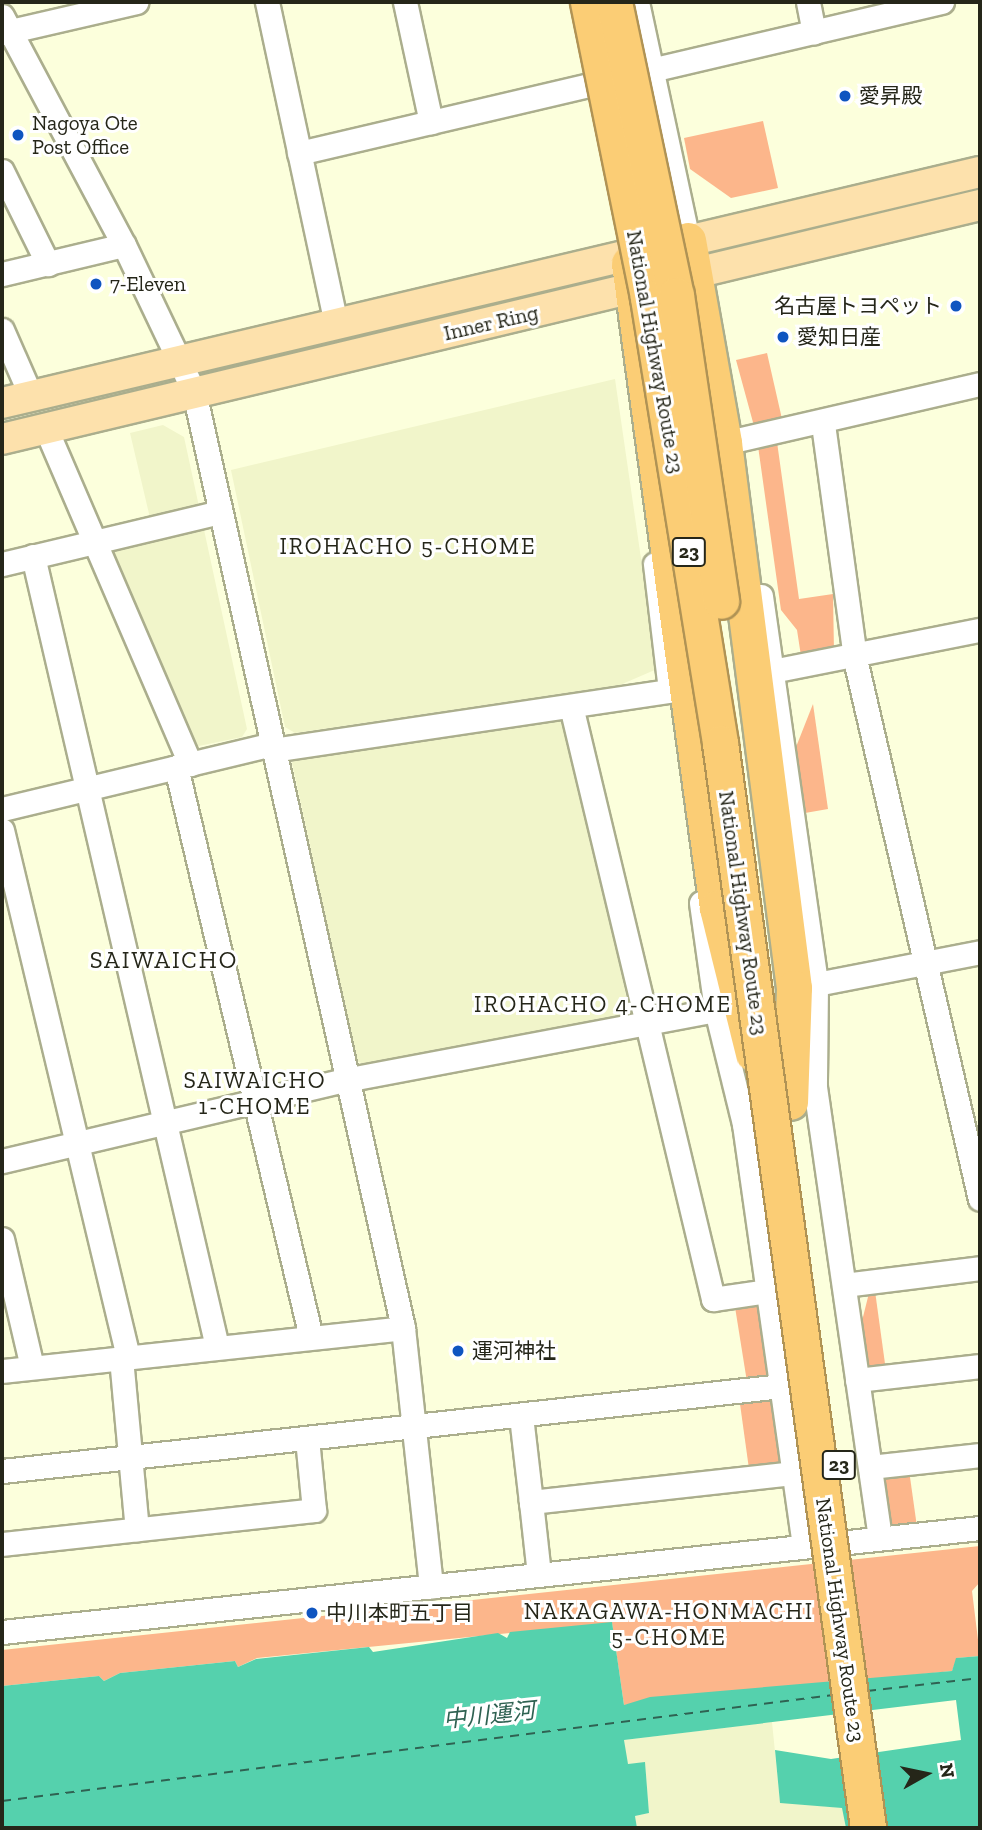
<!DOCTYPE html>
<html>
<head>
<meta charset="utf-8">
<style>
	body { margin:0 }
	#map { position:relative; width:982px; height:1830px; overflow:hidden; background:#fcffdc; font-family:"Zilla Slab","Noto Sans JP",serif }
	div>[style] { position:absolute }
	.built>* { inset:0; background:#f1f5ca }
	.green>* { inset:0; background:#fcb68b }
	.water>* { inset:0; background:#55d1ad }
	.ferry>* { height:2px; margin-top:-1px; transform-origin:0; background:repeating-linear-gradient(90deg,#2f6252 0 9px,transparent 0 16px) }
	.roads { filter:drop-shadow(2px 0 #abae8d) drop-shadow(-2px 0 #abae8d) drop-shadow(0 2px #abae8d) drop-shadow(0 -2px #abae8d) }
	.minor>* { height:23px; margin:-11.5px; padding:0 11.5px; transform-origin:11.5px; border-radius:11.5px; background:#fff }
	.major>* { height:30px; margin:-15px; padding:0 15px; transform-origin:15px; border-radius:15px; background:#fde1ac }
	.highway>* { height:35px; margin:-17.5px; padding:0 17.5px; transform-origin:17.5px; border-radius:17.5px; background:#fbcd75 }
	.bridges { filter:drop-shadow(2px 0 #b09355) drop-shadow(-2px 0 #b09355) drop-shadow(0 2px #b09355) drop-shadow(0 -2px #b09355) }
	.highway-bridge>* { height:35px; margin:-17.5px; padding:0 17.5px; transform-origin:17.5px; border-radius:17.5px; background:#fbcd75 }
	.dots>* { width:19px; height:19px; translate:-50% -50%; box-sizing:border-box; border:4px solid #fff; border-radius:50% }
	span { translate:-50% -50%; white-space:nowrap; text-align:center; line-height:1.15; -webkit-text-stroke:6px #fff; paint-order:stroke }
	.shield-label span { padding:2px 5px; background:#fff; border:2px solid; border-radius:5px; -webkit-text-stroke-width:0 }
	.shield-label { font-size:19px; color:#252619; font-weight:700 }
	.poi-label { font-size:21px; color:#252619 }
	.left { translate:0 -50%; text-align:left }
	.right { translate:-100% -50%; text-align:right }
	.street-label { font-size:21px; color:#252619 }
	.neighbourhood-label { font-size:23px; color:#252619; letter-spacing:2px }
	.water-label { font-size:23px; color:#2f6252; font-style:italic }
	.quarter-label { font-size:24px; color:#252619; letter-spacing:2px }
	.frame { position:absolute; inset:0; border:4px solid #252619; pointer-events:none }
	.north { position:absolute; left:891px; top:1739px; width:70px; height:70px; -webkit-text-stroke:5px #fff; paint-order:stroke; rotate:81deg; font-size:19px; font-weight:700; line-height:28px; text-align:center; color:#252619 }
	.north::after { content:''; display:block; margin:auto; width:24px; height:32px; background:#252619; clip-path:polygon(50% 0,100% 100%,50% 72%,0 100%) }
</style>
</head>
<body>
<div id="map">
	<div class="built">
		<i style="clip-path:polygon(615px 379px,657px 669px,620px 685px,295px 733px,285px 727px,231px 470px)"></i>
		<i style="clip-path:polygon(163px 425px,184px 437px,247px 729px,242px 737px,194px 747px,106px 547px,154px 535px,130px 433px)"></i>
		<i style="clip-path:polygon(561px 716px,568px 720px,630px 1015px,366px 1065px,357px 1061px,292px 763px,297px 757px)"></i>
		<i style="clip-path:polygon(772px 1722px,780px 1802px,843px 1808px,846px 1828px,637px 1828px,635px 1816px,649px 1813px,645px 1763px,627px 1764px,624px 1740px)"></i>
	</div>
	<div class="green">
		<i style="clip-path:polygon(763px 121px,778px 188px,731px 198px,690px 169px,684px 138px)"></i>
		<i style="clip-path:polygon(767px 353px,782px 419px,754px 426px,736px 360px)"></i>
		<i style="clip-path:polygon(777px 442px,799px 599px,833px 594px,834px 652px,801px 656px,797px 630px,781px 610px,758px 446px)"></i>
		<i style="clip-path:polygon(813px 704px,828px 809px,805px 813px,796px 747px)"></i>
		<i style="clip-path:polygon(870px 1289px,875px 1291px,886px 1371px,859px 1375px,855px 1349px)"></i>
		<i style="clip-path:polygon(759px 1303px,770px 1377px,747px 1382px,735px 1307px)"></i>
		<i style="clip-path:polygon(773px 1399px,781px 1466px,749px 1469px,740px 1404px)"></i>
		<i style="clip-path:polygon(908px 1463px,918px 1534px,880px 1538px,870px 1467px)"></i>
		<i style="clip-path:polygon(980px 1546px,980px 1582px,972px 1591px,980px 1656px,957px 1658px,952px 1671px,624px 1705px,612px 1623px,257px 1658px,238px 1667px,235px 1661px,120px 1673px,104px 1681px,99px 1676px,2px 1686px,2px 1650px)"></i>
	</div>
	<div class="water">
		<i style="clip-path:polygon(612px 1622px,624px 1705px,650px 1697px,952px 1671px,956px 1658px,980px 1656px,980px 1828px,846px 1828px,842px 1808px,780px 1803px,775px 1750px,831px 1759px,961px 1740px,956px 1700px,624px 1740px,628px 1764px,645px 1762px,649px 1813px,635px 1816px,637px 1828px,2px 1828px,2px 1686px,99px 1676px,104px 1681px,120px 1673px,235px 1661px,238px 1667px,256px 1659px,369px 1647px,373px 1652px,498px 1633px,507px 1638px,510px 1632px)"></i>
	</div>
	<div class="ferry">
		<i style="left:867px;top:1691px;width:114px;rotate:-6.6deg"></i>
		<i style="left:2px;top:1801px;width:838px;rotate:-7.27deg"></i>
	</div>
	<div class="roads">
		<div class="minor">
			<i style="left:267px;top:2px;width:328px;rotate:77.9deg"></i>
			<i style="left:405px;top:2px;width:123px;rotate:77.8deg"></i>
			<i style="left:637px;top:2px;width:243px;rotate:77.9deg"></i>
			<i style="left:808px;top:2px;width:31px;rotate:79deg"></i>
			<i style="left:2px;top:16px;width:259px;rotate:62deg"></i>
			<i style="left:124px;top:245px;width:163px;rotate:64.5deg"></i>
			<i style="left:194px;top:392px;width:959px;rotate:77.41deg"></i>
			<i style="left:403px;top:1328px;width:260px;rotate:83.8deg"></i>
			<i style="left:2px;top:33px;width:138px;rotate:-13deg"></i>
			<i style="left:651px;top:70px;width:299px;rotate:-13.2deg"></i>
			<i style="left:299px;top:153px;width:299px;rotate:-13.2deg"></i>
			<i style="left:2px;top:171px;width:104px;rotate:63.7deg"></i>
			<i style="left:2px;top:274px;width:125px;rotate:-13.4deg"></i>
			<i style="left:2px;top:330px;width:72px;rotate:66.3deg"></i>
			<i style="left:823px;top:424px;width:237px;rotate:82.2deg"></i>
			<i style="left:855px;top:659px;width:554px;rotate:76.97deg"></i>
			<i style="left:46px;top:429px;width:365px;rotate:66.7deg"></i>
			<i style="left:731px;top:454px;width:13px;rotate:-122deg"></i>
			<i style="left:724px;top:443px;width:263px;rotate:-13deg"></i>
			<i style="left:33px;top:556px;width:812px;rotate:76.9deg"></i>
			<i style="left:2px;top:564px;width:224px;rotate:-13.4deg"></i>
			<i style="left:655px;top:564px;width:126px;rotate:83.2deg"></i>
			<i style="left:761px;top:596px;width:392px;rotate:81.9deg"></i>
			<i style="left:816px;top:984px;width:103px;rotate:90.6deg"></i>
			<i style="left:815px;top:1087px;width:456px;rotate:81.8deg"></i>
			<i style="left:772px;top:671px;width:212px;rotate:-11.2deg"></i>
			<i style="left:571px;top:706px;width:610px;rotate:76.53deg"></i>
			<i style="left:713px;top:1299px;width:56px;rotate:-8.3deg"></i>
			<i style="left:273px;top:750px;width:401px;rotate:-8.5deg"></i>
			<i style="left:176px;top:767px;width:586px;rotate:76.68deg"></i>
			<i style="left:2px;top:809px;width:278px;rotate:-13.5deg"></i>
			<i style="left:2px;top:830px;width:542px;rotate:76.55deg"></i>
			<i style="left:701px;top:903px;width:108px;rotate:82deg"></i>
			<i style="left:716px;top:1010px;width:117px;rotate:76.2deg"></i>
			<i style="left:744px;top:1124px;width:426px;rotate:81.9deg"></i>
			<i style="left:816px;top:984px;width:167px;rotate:-11deg"></i>
			<i style="left:2px;top:1161px;width:352px;rotate:-13.3deg"></i>
			<i style="left:345px;top:1080px;width:378px;rotate:-10.7deg"></i>
			<i style="left:2px;top:1239px;width:131px;rotate:76.8deg"></i>
			<i style="left:844px;top:1285px;width:137px;rotate:-7.1deg"></i>
			<i style="left:121px;top:1358px;width:172px;rotate:84.7deg"></i>
			<i style="left:2px;top:1371px;width:403px;rotate:-6.1deg"></i>
			<i style="left:857px;top:1380px;width:124px;rotate:-6.5deg"></i>
			<i style="left:521px;top:1416px;width:87px;rotate:83.4deg"></i>
			<i style="left:531px;top:1502px;width:265px;rotate:-6.3deg"></i>
			<i style="left:870px;top:1467px;width:111px;rotate:-6.2deg"></i>
			<i style="left:2px;top:1471px;width:785px;rotate:-6.22deg"></i>
			<i style="left:531px;top:1502px;width:73px;rotate:83.7deg"></i>
			<i style="left:2px;top:1544px;width:314px;rotate:-6.2deg"></i>
			<i style="left:314px;top:1510px;width:71px;rotate:-95.6deg"></i>
			<i style="left:2px;top:1632px;width:984px;rotate:-6.07deg"></i>
		</div>
		<div class="major">
			<i style="left:2px;top:403px;width:1005px;rotate:-13.29deg"></i>
			<i style="left:2px;top:439px;width:1006px;rotate:-13.46deg"></i>
		</div>
		<div class="highway">
			<i style="left:688px;top:240px;width:206px;rotate:79.9deg"></i>
			<i style="left:724px;top:443px;width:549px;rotate:82.68deg"></i>
			<i style="left:794px;top:988px;width:114px;rotate:92deg"></i>
			<i style="left:629px;top:263px;width:651px;rotate:82.23deg"></i>
			<i style="left:717px;top:908px;width:150px;rotate:76.1deg"></i>
		</div>
	</div>
	<div class="bridges">
		<div class="highway-bridge">
			<i style="left:588px;top:2px;width:302px;rotate:78.5deg"></i>
			<i style="left:648px;top:298px;width:451px;rotate:80.8deg"></i>
			<i style="left:720px;top:743px;width:1095px;rotate:82.23deg"></i>
			<i style="left:614px;top:2px;width:299px;rotate:78.1deg"></i>
			<i style="left:676px;top:295px;width:309px;rotate:81.6deg"></i>
		</div>
	</div>
	<div class="dots">
		<i style="left:845px;top:96px;background:#0f55c0"></i>
		<i style="left:18px;top:135px;background:#0f55c0"></i>
		<i style="left:96px;top:284px;background:#0f55c0"></i>
		<i style="left:956px;top:306px;background:#0f55c0"></i>
		<i style="left:783px;top:337px;background:#0f55c0"></i>
		<i style="left:458px;top:1351px;background:#0f55c0"></i>
		<i style="left:312px;top:1613px;background:#0f55c0"></i>
	</div>
	<div class="shield-label">
		<span style="left:689px;top:552px">23</span>
		<span style="left:839px;top:1465px">23</span>
	</div>
	<div class="poi-label">
		<span class="left" style="left:859px;top:96px">愛昇殿</span>
		<span class="left" style="left:32px;top:135px">Nagoya Ote<br>Post Office</span>
		<span class="left" style="left:110px;top:284px">7-Eleven</span>
		<span class="right" style="left:942px;top:306px">名古屋トヨペット</span>
		<span class="left" style="left:797px;top:337px">愛知日産</span>
		<span class="left" style="left:472px;top:1351px">運河神社</span>
		<span class="left" style="left:326px;top:1613px">中川本町五丁目</span>
	</div>
	<div class="street-label">
		<span style="left:491px;top:323px;rotate:-13deg">Inner Ring</span>
		<span style="left:655px;top:352px;rotate:80deg">National Highway Route 23</span>
		<span style="left:743px;top:913px;rotate:82deg">National Highway Route 23</span>
		<span style="left:840px;top:1620px;rotate:82deg">National Highway Route 23</span>
	</div>
	<div class="neighbourhood-label">
		<span style="left:408px;top:546px">IROHACHO 5-CHOME</span>
		<span style="left:603px;top:1004px">IROHACHO 4-CHOME</span>
		<span style="left:255px;top:1093px">SAIWAICHO<br>1-CHOME</span>
		<span style="left:669px;top:1624px">NAKAGAWA-HONMACHI<br>5-CHOME</span>
	</div>
	<div class="water-label">
		<span style="left:489px;top:1715px;rotate:-6deg">中川運河</span>
	</div>
	<div class="quarter-label">
		<span style="left:164px;top:960px">SAIWAICHO</span>
	</div>
	<div class="frame"></div>
	<div class="north">N</div>
</div>
</body>
</html>
